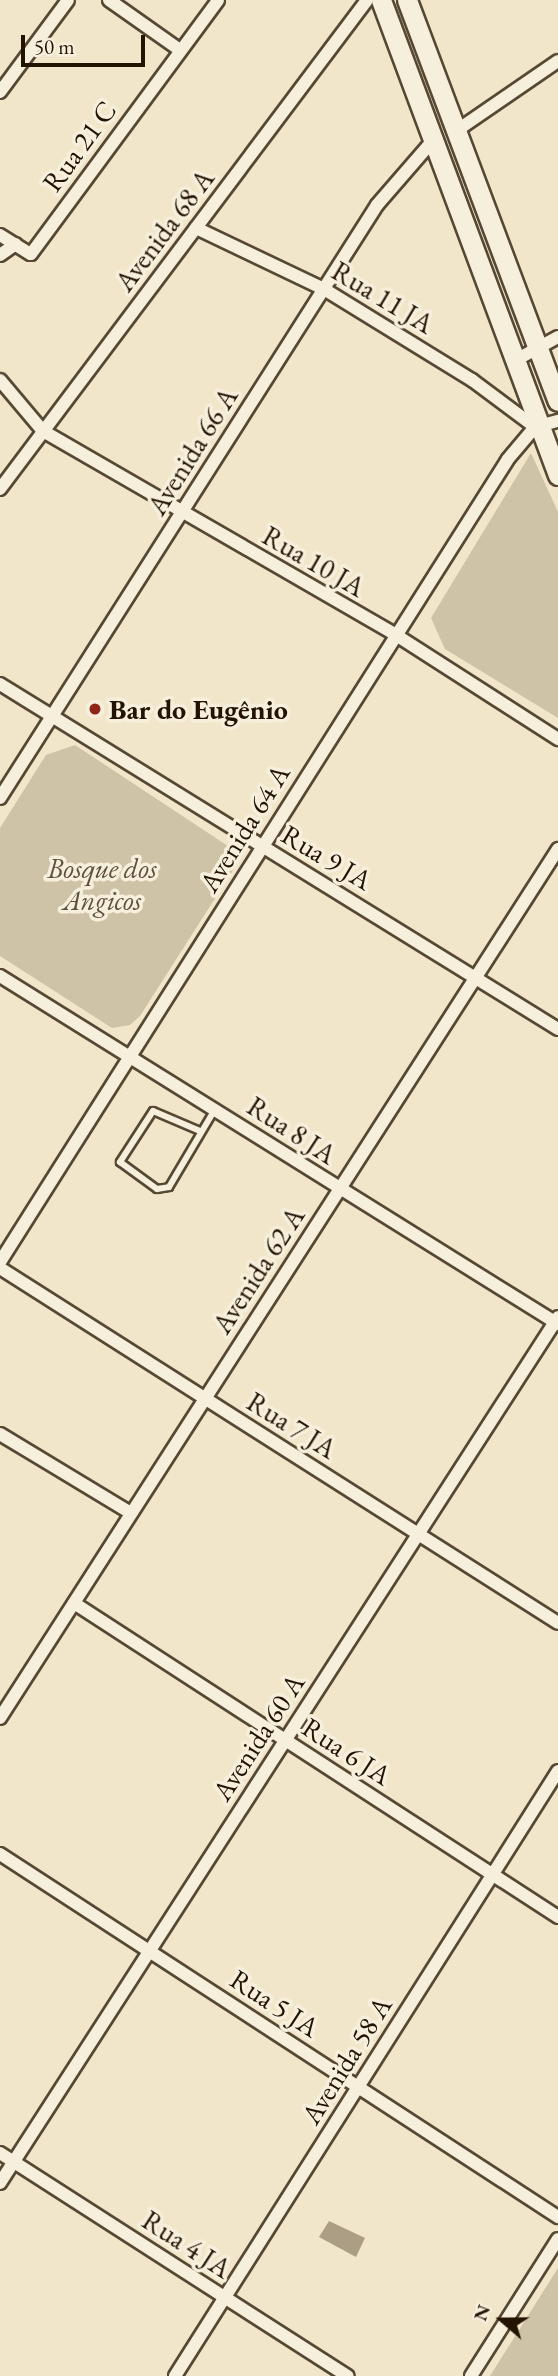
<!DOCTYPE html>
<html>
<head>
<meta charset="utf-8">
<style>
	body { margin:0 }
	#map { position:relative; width:558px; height:2376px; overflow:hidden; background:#f1e6c9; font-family:"EB Garamond",serif }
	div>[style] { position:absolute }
	.green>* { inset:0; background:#cec2a7 }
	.water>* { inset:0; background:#ab9e85 }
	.roads { filter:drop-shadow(2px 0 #564833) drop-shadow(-2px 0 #564833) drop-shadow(0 2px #564833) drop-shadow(0 -2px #564833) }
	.lane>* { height:6px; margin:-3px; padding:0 3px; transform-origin:3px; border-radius:3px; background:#f6efdc }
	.street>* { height:12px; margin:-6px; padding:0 6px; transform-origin:6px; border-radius:6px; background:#f6efdc }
	.secondary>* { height:19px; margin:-9.5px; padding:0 9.5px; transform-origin:9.5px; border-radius:9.5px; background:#f6efdc }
	.dots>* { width:19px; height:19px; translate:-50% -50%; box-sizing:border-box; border:4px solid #f6efdc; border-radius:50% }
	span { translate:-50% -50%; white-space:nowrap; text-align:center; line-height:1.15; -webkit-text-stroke:7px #f6efdc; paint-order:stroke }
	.street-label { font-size:28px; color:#231301 }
	.poi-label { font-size:28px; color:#231301; font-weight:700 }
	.left { translate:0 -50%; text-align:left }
	.park-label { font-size:28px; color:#5f503b; font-style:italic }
	.north { position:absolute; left:467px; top:2285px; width:70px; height:70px; -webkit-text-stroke:5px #f6efdc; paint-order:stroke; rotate:290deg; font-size:19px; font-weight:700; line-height:28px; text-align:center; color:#231301 }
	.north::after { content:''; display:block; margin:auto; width:24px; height:32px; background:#231301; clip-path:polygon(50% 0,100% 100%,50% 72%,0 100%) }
	.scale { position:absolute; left:21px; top:35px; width:124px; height:32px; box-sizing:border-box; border:4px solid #231301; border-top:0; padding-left:9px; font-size:21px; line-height:24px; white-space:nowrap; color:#231301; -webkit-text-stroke:5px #f6efdc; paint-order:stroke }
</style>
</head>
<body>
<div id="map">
	<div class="green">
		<i style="clip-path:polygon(531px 453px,558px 512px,558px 718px,445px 649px,431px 618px)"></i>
		<i style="clip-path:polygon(75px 745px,234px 850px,235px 867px,140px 1016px,130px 1025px,112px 1028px,0 956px,0 828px,46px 755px)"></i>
		<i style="clip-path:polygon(558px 2268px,558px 2376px,490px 2376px)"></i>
	</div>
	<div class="water">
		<i style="clip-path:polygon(329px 2221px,365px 2238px,356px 2257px,319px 2237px)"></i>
	</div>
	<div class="roads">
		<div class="lane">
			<i style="left:200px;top:1131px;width:51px;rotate:-156.9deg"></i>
			<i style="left:153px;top:1111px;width:61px;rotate:122.9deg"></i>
			<i style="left:120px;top:1162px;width:46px;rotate:36.1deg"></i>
			<i style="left:157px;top:1189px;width:12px;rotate:-9deg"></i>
			<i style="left:169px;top:1187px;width:88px;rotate:-59.4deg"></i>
		</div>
		<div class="street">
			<i style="left:109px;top:0;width:87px;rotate:35.2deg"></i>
			<i style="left:0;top:92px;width:114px;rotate:-53.5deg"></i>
			<i style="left:459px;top:129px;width:120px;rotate:-34.5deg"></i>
			<i style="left:196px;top:228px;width:142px;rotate:25.5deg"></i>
			<i style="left:324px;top:289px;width:174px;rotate:31.6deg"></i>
			<i style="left:472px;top:380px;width:79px;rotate:36.7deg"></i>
			<i style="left:0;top:235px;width:36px;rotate:32deg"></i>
			<i style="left:31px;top:254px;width:315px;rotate:-53.6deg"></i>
			<i style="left:0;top:255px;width:19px;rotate:-35deg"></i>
			<i style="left:514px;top:361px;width:50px;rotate:-28.6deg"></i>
			<i style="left:0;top:380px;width:67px;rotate:49.9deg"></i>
			<i style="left:43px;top:431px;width:408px;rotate:30deg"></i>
			<i style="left:396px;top:635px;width:193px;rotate:32.7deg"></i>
			<i style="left:0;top:489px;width:611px;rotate:-53.11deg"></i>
			<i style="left:0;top:684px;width:656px;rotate:31.73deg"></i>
			<i style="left:0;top:798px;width:703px;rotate:-57.55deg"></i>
			<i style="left:377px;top:205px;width:89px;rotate:-49.1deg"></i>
			<i style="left:0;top:976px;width:658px;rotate:31.95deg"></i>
			<i style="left:0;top:1262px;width:950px;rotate:-57.68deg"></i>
			<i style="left:508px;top:459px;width:42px;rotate:-49.8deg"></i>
			<i style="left:535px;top:427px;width:24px;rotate:-15deg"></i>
			<i style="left:0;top:1268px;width:661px;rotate:32.46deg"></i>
			<i style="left:0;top:1434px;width:153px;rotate:31.1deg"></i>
			<i style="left:74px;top:1603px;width:577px;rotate:32.97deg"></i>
			<i style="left:0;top:1718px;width:1033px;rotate:-57.29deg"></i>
			<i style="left:0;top:1854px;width:666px;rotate:33.05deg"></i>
			<i style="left:0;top:2153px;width:413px;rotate:32.7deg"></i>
			<i style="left:0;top:2183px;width:1030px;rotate:-57.2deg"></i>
			<i style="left:175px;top:2376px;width:716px;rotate:-57.66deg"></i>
			<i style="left:471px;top:2376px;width:162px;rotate:-57.6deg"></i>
		</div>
		<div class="secondary">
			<i style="left:381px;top:0;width:507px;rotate:69.56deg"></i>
			<i style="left:407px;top:0;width:428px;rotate:69.4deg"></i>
		</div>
	</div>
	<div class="dots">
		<i style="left:95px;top:709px;background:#8f2418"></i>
	</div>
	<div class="street-label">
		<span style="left:79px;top:146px;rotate:-54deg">Rua 21 C</span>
		<span style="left:164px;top:230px;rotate:-53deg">Avenida 68 A</span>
		<span style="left:383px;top:297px;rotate:31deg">Rua 11 JA</span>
		<span style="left:192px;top:451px;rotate:-58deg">Avenida 66 A</span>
		<span style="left:314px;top:561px;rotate:30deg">Rua 10 JA</span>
		<span style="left:244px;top:828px;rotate:-58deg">Avenida 64 A</span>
		<span style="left:327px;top:857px;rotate:31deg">Rua 9 JA</span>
		<span style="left:292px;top:1130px;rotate:33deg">Rua 8 JA</span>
		<span style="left:258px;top:1270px;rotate:-57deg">Avenida 62 A</span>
		<span style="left:292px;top:1425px;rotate:32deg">Rua 7 JA</span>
		<span style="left:258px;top:1737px;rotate:-57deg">Avenida 60 A</span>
		<span style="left:347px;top:1751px;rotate:33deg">Rua 6 JA</span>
		<span style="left:275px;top:2003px;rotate:33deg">Rua 5 JA</span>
		<span style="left:346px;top:2060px;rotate:-58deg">Avenida 58 A</span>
		<span style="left:187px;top:2244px;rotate:33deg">Rua 4 JA</span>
	</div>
	<div class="poi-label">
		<span class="left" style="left:109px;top:709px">Bar do Eugênio</span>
	</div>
	<div class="park-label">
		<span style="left:102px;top:884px">Bosque dos<br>Angicos</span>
	</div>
	<div class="north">N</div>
	<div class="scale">50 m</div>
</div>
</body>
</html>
